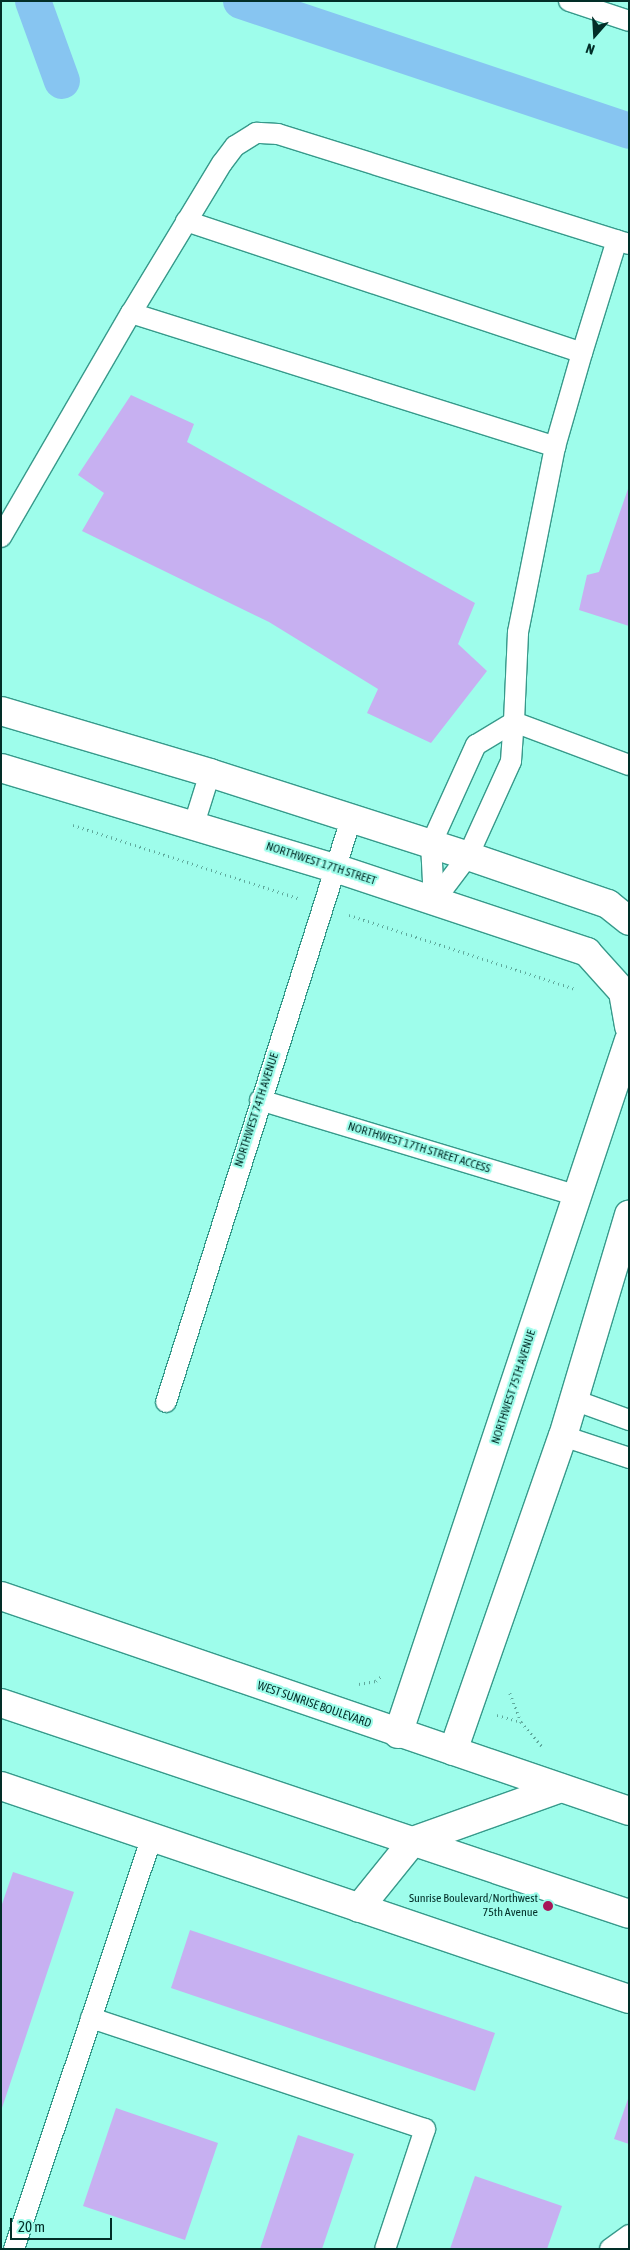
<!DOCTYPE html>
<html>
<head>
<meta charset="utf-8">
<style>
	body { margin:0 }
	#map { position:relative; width:630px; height:2250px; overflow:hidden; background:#9efdeb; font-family:"Asap Condensed",sans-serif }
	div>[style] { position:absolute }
	.canal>* { height:36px; margin:-18px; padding:0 18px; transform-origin:18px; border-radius:18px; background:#87c5f1 }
	.building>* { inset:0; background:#c7b0f1 }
	.path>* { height:3px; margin-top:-1.5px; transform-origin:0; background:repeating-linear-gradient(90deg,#5fa99c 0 1px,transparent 0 5px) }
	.roads { filter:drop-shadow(1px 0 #379a8b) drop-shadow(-1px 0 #379a8b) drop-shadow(0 1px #379a8b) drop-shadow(0 -1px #379a8b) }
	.lane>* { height:20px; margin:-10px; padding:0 10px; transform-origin:10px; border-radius:10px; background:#fff }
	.street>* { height:28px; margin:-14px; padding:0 14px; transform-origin:14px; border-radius:14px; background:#fff }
	.highway>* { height:28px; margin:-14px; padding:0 14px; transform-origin:14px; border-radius:14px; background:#fff }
	.dots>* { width:14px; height:14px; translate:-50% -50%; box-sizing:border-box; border:2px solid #9efdeb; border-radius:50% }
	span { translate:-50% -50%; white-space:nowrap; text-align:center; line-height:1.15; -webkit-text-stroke:4.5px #9efdeb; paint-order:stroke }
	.street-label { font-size:12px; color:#022e28 }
	.poi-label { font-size:12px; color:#022e28 }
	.right { translate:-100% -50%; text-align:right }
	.frame { position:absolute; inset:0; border:2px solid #022e28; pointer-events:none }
	.north { position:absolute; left:570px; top:10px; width:50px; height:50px; -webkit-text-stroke:4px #9efdeb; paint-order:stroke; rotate:199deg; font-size:14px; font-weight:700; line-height:20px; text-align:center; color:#022e28 }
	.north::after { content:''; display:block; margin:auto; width:18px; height:22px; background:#022e28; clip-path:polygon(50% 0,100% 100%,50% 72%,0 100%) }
	.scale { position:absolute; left:10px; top:2218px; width:102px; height:22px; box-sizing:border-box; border:2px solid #022e28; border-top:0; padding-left:6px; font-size:15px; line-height:18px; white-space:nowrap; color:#022e28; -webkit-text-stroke:4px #9efdeb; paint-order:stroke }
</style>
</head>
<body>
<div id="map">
	<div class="canal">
		<i style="left:33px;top:1px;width:85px;rotate:70.1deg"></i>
		<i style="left:241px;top:1px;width:409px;rotate:18.5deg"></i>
	</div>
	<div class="building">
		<i style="clip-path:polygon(131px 395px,194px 424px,187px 442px,475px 603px,458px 644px,487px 671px,431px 743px,367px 713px,378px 689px,269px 622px,82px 531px,104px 493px,78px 475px)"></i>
		<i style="clip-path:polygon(629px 486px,629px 626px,579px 610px,587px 575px,599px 572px)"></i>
		<i style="clip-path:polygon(13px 1872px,74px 1892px,2px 2108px,1px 1907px)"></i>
		<i style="clip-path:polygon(190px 1930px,495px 2033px,475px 2091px,171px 1988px)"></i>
		<i style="clip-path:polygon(629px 2096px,629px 2144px,614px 2139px)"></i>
		<i style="clip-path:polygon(116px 2108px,218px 2143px,185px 2240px,83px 2206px)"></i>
		<i style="clip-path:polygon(298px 2135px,354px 2154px,322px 2249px,260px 2249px)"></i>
		<i style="clip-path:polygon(475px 2176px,562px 2206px,547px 2249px,450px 2249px)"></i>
	</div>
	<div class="path">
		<i style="left:73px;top:825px;width:237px;rotate:18deg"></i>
		<i style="left:349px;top:915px;width:239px;rotate:18.1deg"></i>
		<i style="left:359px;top:1684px;width:17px;rotate:-10deg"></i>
		<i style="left:376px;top:1681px;width:9px;rotate:-41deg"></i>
		<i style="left:497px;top:1715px;width:25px;rotate:16deg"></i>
		<i style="left:521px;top:1722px;width:33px;rotate:-111deg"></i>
		<i style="left:521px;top:1722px;width:32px;rotate:49deg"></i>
	</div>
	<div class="roads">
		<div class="lane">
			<i style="left:569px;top:1px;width:63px;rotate:18.4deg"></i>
			<i style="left:186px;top:221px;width:417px;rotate:18.4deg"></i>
			<i style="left:582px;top:353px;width:118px;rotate:-72.8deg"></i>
			<i style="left:629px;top:244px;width:368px;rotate:-162.6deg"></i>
			<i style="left:278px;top:134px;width:22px;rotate:-177deg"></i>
			<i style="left:256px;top:133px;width:25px;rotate:148deg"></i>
			<i style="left:235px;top:146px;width:21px;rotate:127deg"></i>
			<i style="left:222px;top:163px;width:175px;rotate:121.2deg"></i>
			<i style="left:131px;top:313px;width:445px;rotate:17.5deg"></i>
			<i style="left:555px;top:447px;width:190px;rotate:101.3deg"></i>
			<i style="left:518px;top:633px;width:89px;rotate:92.6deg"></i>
			<i style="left:514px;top:722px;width:123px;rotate:20.5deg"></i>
			<i style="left:555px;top:447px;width:98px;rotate:-74deg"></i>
			<i style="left:1px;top:537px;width:259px;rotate:-59.9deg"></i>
			<i style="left:194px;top:824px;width:53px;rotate:-72.6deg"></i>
			<i style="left:434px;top:901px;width:57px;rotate:-93deg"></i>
			<i style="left:431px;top:844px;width:109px;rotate:-65.6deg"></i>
			<i style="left:476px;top:745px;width:44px;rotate:-31.2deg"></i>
			<i style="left:434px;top:901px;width:56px;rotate:-52.9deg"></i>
			<i style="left:468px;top:856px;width:104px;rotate:-65.6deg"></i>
			<i style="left:511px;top:761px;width:39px;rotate:-86deg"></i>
			<i style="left:260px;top:1100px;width:331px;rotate:16.8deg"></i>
			<i style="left:574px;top:1400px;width:59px;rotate:20deg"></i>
			<i style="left:166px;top:1402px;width:612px;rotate:-72.39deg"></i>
			<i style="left:563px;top:1436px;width:70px;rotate:18.4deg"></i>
			<i style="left:91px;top:2018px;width:352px;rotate:18.4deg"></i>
			<i style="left:425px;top:2129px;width:126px;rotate:108.4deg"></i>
			<i style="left:14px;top:2249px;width:434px;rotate:-71.5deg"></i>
			<i style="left:610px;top:2249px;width:24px;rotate:-36deg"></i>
		</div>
		<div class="street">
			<i style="left:1px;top:711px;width:218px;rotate:16.5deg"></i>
			<i style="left:210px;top:773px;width:271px;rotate:17.8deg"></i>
			<i style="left:468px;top:856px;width:148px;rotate:18.9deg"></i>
			<i style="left:608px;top:904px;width:27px;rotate:39deg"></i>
			<i style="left:1px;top:768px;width:349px;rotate:16.7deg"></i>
			<i style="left:335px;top:868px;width:266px;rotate:18.4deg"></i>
			<i style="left:587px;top:952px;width:54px;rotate:48deg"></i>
			<i style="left:623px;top:992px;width:35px;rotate:80deg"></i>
			<i style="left:398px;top:1734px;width:731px;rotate:-71.59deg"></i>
			<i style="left:453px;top:1751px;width:334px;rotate:-70.8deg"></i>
			<i style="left:563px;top:1436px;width:231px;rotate:-73.4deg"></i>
			<i style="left:1px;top:1786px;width:663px;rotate:18.74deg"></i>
			<i style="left:359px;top:1908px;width:86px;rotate:-51.1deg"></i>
		</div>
		<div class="highway">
			<i style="left:1px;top:1596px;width:664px;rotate:18.9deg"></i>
			<i style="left:1px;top:1703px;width:662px;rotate:18.57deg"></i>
			<i style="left:413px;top:1841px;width:157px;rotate:-19.7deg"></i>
		</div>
	</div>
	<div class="dots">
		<i style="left:548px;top:1906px;background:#a61657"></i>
	</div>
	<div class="street-label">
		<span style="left:321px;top:864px;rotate:18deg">NORTHWEST 17TH STREET</span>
		<span style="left:257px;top:1110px;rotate:-72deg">NORTHWEST 74TH AVENUE</span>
		<span style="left:419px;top:1148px;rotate:17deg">NORTHWEST 17TH STREET ACCESS</span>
		<span style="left:514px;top:1387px;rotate:-72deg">NORTHWEST 75TH AVENUE</span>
		<span style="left:314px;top:1705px;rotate:19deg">WEST SUNRISE BOULEVARD</span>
	</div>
	<div class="poi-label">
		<span class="right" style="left:538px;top:1906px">Sunrise Boulevard/Northwest<br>75th Avenue</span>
	</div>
	<div class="frame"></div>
	<div class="north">N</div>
	<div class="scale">20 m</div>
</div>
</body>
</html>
